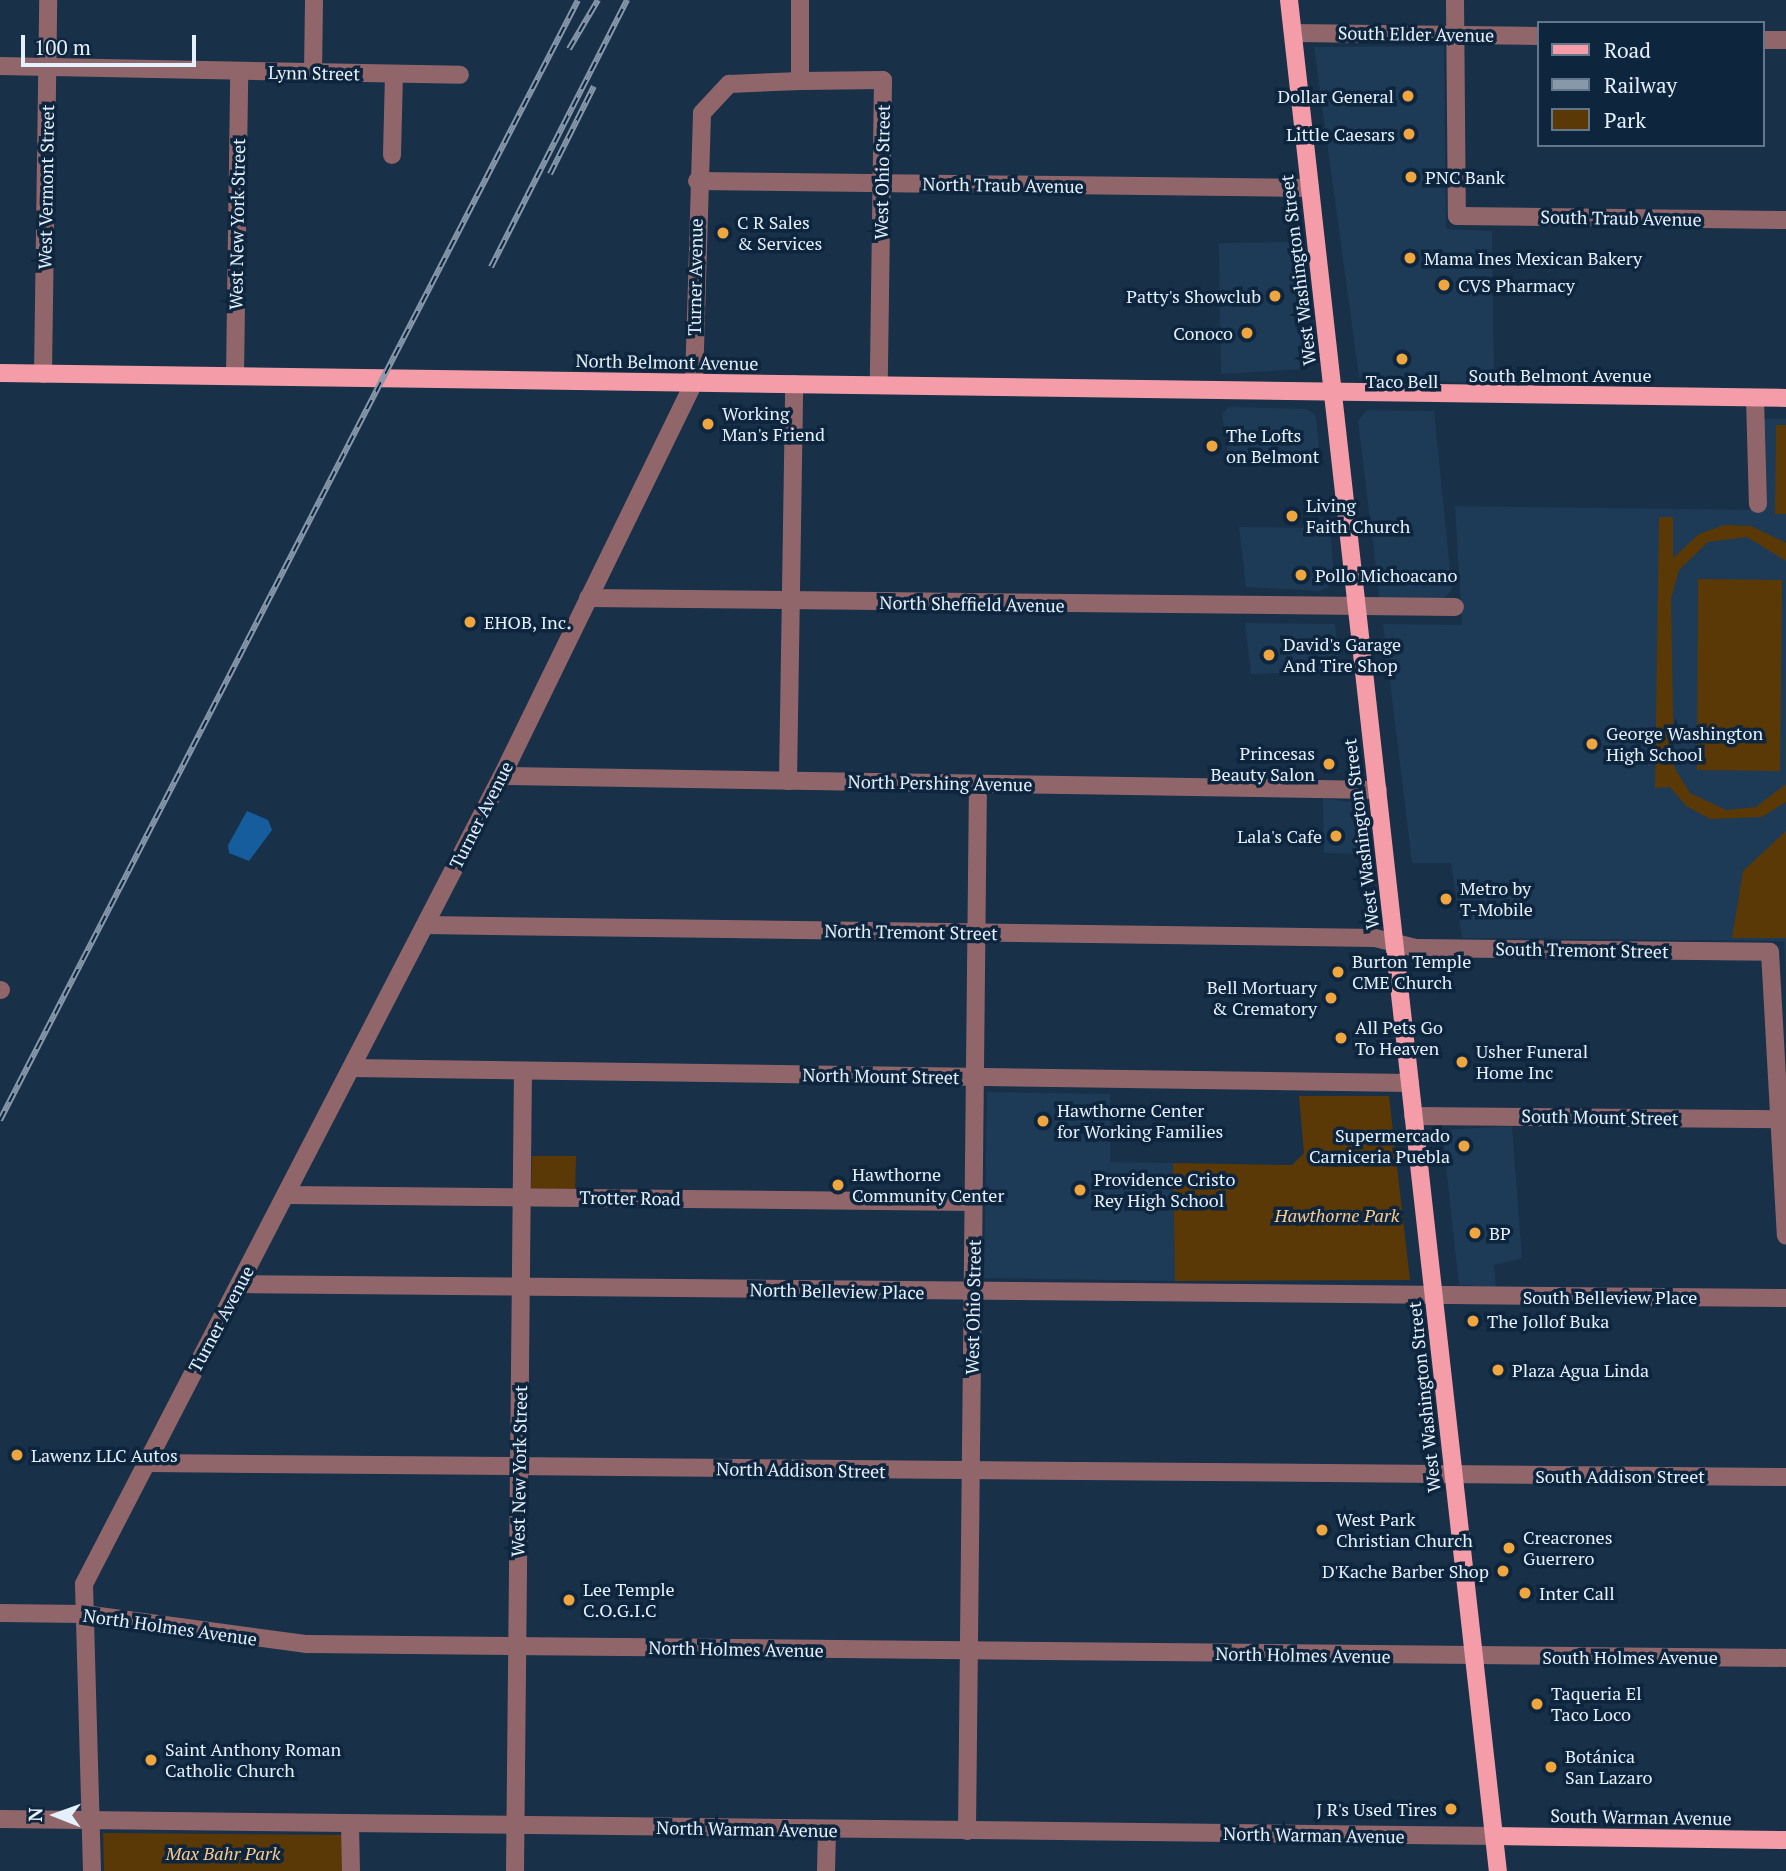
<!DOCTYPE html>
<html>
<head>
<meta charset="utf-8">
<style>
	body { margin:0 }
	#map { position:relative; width:1786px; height:1871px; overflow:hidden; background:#183048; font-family:"PT Serif",serif }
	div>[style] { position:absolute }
	.built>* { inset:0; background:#1d3a57 }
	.green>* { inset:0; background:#5a3907 }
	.water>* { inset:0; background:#165d9e }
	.minor>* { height:18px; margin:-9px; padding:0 9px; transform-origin:9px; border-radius:9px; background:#91666b }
	.major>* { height:18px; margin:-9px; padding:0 9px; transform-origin:9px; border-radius:9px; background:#f49ca7 }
	.rail>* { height:6px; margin-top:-3px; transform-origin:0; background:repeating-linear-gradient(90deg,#0e253e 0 10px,#8798aa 0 20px); box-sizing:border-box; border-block:2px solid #8798aa }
	.dots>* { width:19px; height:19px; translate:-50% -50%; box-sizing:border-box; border:4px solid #0e253e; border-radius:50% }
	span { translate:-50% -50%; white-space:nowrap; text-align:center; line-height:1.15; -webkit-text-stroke:7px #0e253e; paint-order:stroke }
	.street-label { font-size:18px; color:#e5f0fd }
	.poi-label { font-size:18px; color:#e5f0fd }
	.right { translate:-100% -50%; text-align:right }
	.left { translate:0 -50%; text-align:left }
	.park-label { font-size:18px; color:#faca8f; font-style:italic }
	.legend { position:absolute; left:1537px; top:21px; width:228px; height:126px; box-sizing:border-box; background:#0e253e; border:2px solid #64768a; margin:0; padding:9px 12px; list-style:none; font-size:21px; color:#e5f0fd }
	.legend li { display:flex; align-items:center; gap:14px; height:35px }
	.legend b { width:35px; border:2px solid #64768a }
	.north { position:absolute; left:21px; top:1780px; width:70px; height:70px; -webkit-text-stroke:5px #0e253e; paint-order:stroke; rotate:271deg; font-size:19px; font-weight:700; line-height:28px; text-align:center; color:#e5f0fd }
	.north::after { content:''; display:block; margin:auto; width:24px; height:32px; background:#e5f0fd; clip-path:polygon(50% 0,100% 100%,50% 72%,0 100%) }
	.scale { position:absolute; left:21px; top:35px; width:175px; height:32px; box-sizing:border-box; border:4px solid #e5f0fd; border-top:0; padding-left:9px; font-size:21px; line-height:24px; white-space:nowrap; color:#e5f0fd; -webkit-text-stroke:5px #0e253e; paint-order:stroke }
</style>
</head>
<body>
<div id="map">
	<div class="built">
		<i style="clip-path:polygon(1444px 46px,1446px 229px,1492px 231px,1494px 384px,1359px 377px,1314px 47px)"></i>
		<i style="clip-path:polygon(1292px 242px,1306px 369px,1221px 374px,1219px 243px)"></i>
		<i style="clip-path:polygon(1229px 407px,1307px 409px,1316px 416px,1320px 460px,1229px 461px,1222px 414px)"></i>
		<i style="clip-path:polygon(1367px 410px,1434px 411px,1452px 590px,1443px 599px,1380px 602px,1358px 421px)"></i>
		<i style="clip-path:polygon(1761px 419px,1786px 419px,1786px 977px,1784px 941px,1462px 938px,1451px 863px,1412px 863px,1383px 624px,1462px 625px,1455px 506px,1762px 510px)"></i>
		<i style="clip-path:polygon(1239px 527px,1330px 528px,1335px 584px,1320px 591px,1246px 587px)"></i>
		<i style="clip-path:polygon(1245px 623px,1335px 624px,1340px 671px,1251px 674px)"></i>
		<i style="clip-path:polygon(1323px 798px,1357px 803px,1362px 854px,1324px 853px)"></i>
		<i style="clip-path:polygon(987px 1092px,1110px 1094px,1110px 1162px,1173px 1163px,1175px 1281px,984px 1278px)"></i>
		<i style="clip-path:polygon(1512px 1126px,1522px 1258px,1494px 1265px,1496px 1287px,1459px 1285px,1442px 1130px)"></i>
	</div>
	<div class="green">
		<i style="clip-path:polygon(1776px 425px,1786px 425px,1786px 514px,1775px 514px)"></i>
		<i style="clip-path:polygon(1659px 517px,1673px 517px,1673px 558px,1699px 534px,1724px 525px,1751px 526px,1786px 543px,1786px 561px,1747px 537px,1708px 542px,1679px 570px,1671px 599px,1674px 767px,1690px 793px,1726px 810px,1756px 807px,1786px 784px,1786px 802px,1762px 817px,1710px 819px,1686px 806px,1670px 787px,1655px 788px)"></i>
		<i style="clip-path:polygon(1698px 579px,1782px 580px,1780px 771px,1697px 770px)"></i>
		<i style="clip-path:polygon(1786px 831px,1786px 938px,1732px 938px,1743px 871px)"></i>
		<i style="clip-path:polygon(1299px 1096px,1389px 1096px,1410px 1280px,1175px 1281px,1173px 1163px,1292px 1165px,1304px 1153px)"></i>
		<i style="clip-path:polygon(532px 1156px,576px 1156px,575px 1192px,531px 1190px)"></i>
		<i style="clip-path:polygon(103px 1833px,342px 1835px,342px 1871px,104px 1871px)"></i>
	</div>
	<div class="water">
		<i style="clip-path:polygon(247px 811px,268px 820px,272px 830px,249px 861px,229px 853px,228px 845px)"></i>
	</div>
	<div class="minor">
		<i style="left:800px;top:0;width:81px;rotate:90deg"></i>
		<i style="left:800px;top:81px;width:83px;rotate:-0.7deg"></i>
		<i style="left:883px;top:80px;width:305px;rotate:90.8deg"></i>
		<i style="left:1455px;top:0;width:216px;rotate:89.5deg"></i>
		<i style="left:1457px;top:216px;width:329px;rotate:0.7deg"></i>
		<i style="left:1293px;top:33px;width:246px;rotate:0.7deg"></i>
		<i style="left:1763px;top:40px;width:23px"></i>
		<i style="left:0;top:66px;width:460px;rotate:1.1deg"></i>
		<i style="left:313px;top:73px;width:73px;rotate:-89.2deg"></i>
		<i style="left:392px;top:155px;width:80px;rotate:-88.6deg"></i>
		<i style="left:697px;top:181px;width:613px;rotate:0.65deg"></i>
		<i style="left:43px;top:374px;width:374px;rotate:-89.2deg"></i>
		<i style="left:235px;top:376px;width:303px;rotate:-89.2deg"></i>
		<i style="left:1755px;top:398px;width:106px;rotate:88.4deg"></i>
		<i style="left:588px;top:598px;width:867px;rotate:0.59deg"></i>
		<i style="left:502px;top:776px;width:876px;rotate:0.92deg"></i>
		<i style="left:788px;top:781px;width:397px;rotate:-89.1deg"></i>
		<i style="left:425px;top:925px;width:950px;rotate:0.78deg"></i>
		<i style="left:1375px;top:938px;width:42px;rotate:13.7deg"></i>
		<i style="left:1416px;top:948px;width:354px;rotate:0.6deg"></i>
		<i style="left:1770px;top:952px;width:284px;rotate:86.8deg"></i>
		<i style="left:0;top:990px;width:1px"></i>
		<i style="left:352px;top:1068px;width:1058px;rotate:0.81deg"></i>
		<i style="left:1413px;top:1116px;width:373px;rotate:0.5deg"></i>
		<i style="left:286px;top:1195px;width:688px;rotate:0.58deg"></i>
		<i style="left:240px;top:1284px;width:1546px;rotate:0.52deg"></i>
		<i style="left:147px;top:1463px;width:1639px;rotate:0.49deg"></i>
		<i style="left:0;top:1613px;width:84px;rotate:0.7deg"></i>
		<i style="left:84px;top:1614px;width:225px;rotate:7.7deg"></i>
		<i style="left:307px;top:1644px;width:1479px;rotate:0.54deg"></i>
		<i style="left:0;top:1819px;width:1495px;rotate:0.65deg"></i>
		<i style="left:350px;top:1824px;width:47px;rotate:88.8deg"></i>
		<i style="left:967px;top:1831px;width:1047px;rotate:-89.4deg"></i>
		<i style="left:92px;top:1871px;width:287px;rotate:-91.6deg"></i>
		<i style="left:84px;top:1584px;width:910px;rotate:-62.65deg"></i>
		<i style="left:502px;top:776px;width:437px;rotate:-64deg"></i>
		<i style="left:694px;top:383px;width:270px;rotate:-88.3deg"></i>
		<i style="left:702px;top:113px;width:40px;rotate:-47deg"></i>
		<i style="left:729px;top:84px;width:71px;rotate:-2.4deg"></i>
		<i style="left:515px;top:1871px;width:800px;rotate:-89.43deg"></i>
		<i style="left:826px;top:1871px;width:41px;rotate:-88.6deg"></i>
	</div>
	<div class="major">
		<i style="left:1289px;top:0;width:1883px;rotate:83.63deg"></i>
		<i style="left:0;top:373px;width:1786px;rotate:0.8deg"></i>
		<i style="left:1495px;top:1836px;width:291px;rotate:0.8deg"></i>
	</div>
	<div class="rail">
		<i style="left:569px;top:49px;width:57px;rotate:-59.4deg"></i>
		<i style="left:550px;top:174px;width:98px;rotate:-63.4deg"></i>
		<i style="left:491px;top:267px;width:300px;rotate:-63deg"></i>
		<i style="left:0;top:1120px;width:1260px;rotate:-62.7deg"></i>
	</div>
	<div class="dots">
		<i style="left:1408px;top:96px;background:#f0a63f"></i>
		<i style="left:1409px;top:134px;background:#f0a63f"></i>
		<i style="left:1411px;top:177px;background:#f0a63f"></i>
		<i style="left:723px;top:233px;background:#f0a63f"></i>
		<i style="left:1410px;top:258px;background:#f0a63f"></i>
		<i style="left:1444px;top:285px;background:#f0a63f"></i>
		<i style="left:1275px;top:296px;background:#f0a63f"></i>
		<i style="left:1247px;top:333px;background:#f0a63f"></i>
		<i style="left:1402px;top:359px;background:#f0a63f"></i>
		<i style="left:708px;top:424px;background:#f0a63f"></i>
		<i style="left:1212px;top:446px;background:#f0a63f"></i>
		<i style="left:1292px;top:516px;background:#f0a63f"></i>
		<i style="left:1301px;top:575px;background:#f0a63f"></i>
		<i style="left:470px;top:622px;background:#f0a63f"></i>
		<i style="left:1269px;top:655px;background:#f0a63f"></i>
		<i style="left:1592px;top:744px;background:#f0a63f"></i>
		<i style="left:1329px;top:764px;background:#f0a63f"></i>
		<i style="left:1336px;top:836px;background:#f0a63f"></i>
		<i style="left:1446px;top:899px;background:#f0a63f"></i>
		<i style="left:1338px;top:972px;background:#f0a63f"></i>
		<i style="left:1331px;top:998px;background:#f0a63f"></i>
		<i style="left:1341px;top:1038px;background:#f0a63f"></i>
		<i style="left:1462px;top:1062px;background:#f0a63f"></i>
		<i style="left:1043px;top:1121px;background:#f0a63f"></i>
		<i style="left:1464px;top:1146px;background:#f0a63f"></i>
		<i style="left:838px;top:1185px;background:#f0a63f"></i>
		<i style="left:1080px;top:1190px;background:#f0a63f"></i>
		<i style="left:1475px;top:1233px;background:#f0a63f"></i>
		<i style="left:1473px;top:1321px;background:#f0a63f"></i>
		<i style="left:1498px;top:1370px;background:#f0a63f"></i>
		<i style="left:17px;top:1455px;background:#f0a63f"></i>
		<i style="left:1322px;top:1530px;background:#f0a63f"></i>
		<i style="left:1509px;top:1548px;background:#f0a63f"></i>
		<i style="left:1503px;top:1571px;background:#f0a63f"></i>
		<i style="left:1525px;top:1593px;background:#f0a63f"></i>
		<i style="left:569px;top:1600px;background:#f0a63f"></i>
		<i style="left:1537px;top:1704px;background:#f0a63f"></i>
		<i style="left:151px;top:1760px;background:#f0a63f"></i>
		<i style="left:1551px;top:1767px;background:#f0a63f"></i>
		<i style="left:1451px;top:1809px;background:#f0a63f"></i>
	</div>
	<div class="street-label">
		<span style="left:1416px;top:34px;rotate:1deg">South Elder Avenue</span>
		<span style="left:314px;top:73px;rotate:1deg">Lynn Street</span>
		<span style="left:882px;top:172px;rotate:-89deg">West Ohio Street</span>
		<span style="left:1003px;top:185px;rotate:1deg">North Traub Avenue</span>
		<span style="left:46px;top:187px;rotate:-89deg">West Vermont Street</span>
		<span style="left:1621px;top:218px;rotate:1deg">South Traub Avenue</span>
		<span style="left:237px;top:224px;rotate:-89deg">West New York Street</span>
		<span style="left:1298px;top:270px;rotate:-97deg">West Washington Street</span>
		<span style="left:695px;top:277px;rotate:-89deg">Turner Avenue</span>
		<span style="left:667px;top:362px;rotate:1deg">North Belmont Avenue</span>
		<span style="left:1560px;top:375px">South Belmont Avenue</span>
		<span style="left:972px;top:604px;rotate:1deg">North Sheffield Avenue</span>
		<span style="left:940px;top:783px;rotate:1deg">North Pershing Avenue</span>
		<span style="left:481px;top:815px;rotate:-63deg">Turner Avenue</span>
		<span style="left:1361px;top:834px;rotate:-97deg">West Washington Street</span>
		<span style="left:911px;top:932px;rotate:1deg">North Tremont Street</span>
		<span style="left:1582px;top:950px;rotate:1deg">South Tremont Street</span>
		<span style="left:881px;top:1076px;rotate:1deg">North Mount Street</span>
		<span style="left:1600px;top:1117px;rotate:1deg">South Mount Street</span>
		<span style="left:630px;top:1198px;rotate:1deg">Trotter Road</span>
		<span style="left:837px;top:1291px;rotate:1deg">North Belleview Place</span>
		<span style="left:1610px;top:1297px">South Belleview Place</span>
		<span style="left:973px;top:1307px;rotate:-89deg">West Ohio Street</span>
		<span style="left:221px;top:1319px;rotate:-62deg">Turner Avenue</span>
		<span style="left:1424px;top:1397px;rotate:-96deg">West Washington Street</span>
		<span style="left:801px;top:1470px;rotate:1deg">North Addison Street</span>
		<span style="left:519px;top:1471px;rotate:-89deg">West New York Street</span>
		<span style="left:1620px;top:1476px">South Addison Street</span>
		<span style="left:170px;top:1627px;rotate:8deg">North Holmes Avenue</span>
		<span style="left:736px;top:1649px;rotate:1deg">North Holmes Avenue</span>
		<span style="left:1303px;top:1655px;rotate:1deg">North Holmes Avenue</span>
		<span style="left:1630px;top:1657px">South Holmes Avenue</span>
		<span style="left:1641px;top:1817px;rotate:1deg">South Warman Avenue</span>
		<span style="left:747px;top:1829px;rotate:1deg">North Warman Avenue</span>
		<span style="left:1314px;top:1835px;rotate:1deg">North Warman Avenue</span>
	</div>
	<div class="poi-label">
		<span class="right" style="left:1394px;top:96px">Dollar General</span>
		<span class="right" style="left:1395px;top:134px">Little Caesars</span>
		<span class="left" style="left:1425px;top:177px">PNC Bank</span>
		<span class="left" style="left:737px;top:233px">C R Sales<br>&amp; Services</span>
		<span class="left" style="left:1424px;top:258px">Mama Ines Mexican Bakery</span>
		<span class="left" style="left:1458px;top:285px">CVS Pharmacy</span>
		<span class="right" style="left:1261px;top:296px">Patty's Showclub</span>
		<span class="right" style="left:1233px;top:333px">Conoco</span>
		<span style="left:1402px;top:381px">Taco Bell</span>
		<span class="left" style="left:722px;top:424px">Working<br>Man's Friend</span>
		<span class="left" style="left:1226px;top:446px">The Lofts<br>on Belmont</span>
		<span class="left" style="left:1306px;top:516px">Living<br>Faith Church</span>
		<span class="left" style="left:1315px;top:575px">Pollo Michoacano</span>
		<span class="left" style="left:484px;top:622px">EHOB, Inc.</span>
		<span class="left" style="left:1283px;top:655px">David's Garage<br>And Tire Shop</span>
		<span class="left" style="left:1606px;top:744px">George Washington<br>High School</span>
		<span class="right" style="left:1315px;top:764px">Princesas<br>Beauty Salon</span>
		<span class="right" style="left:1322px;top:836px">Lala's Cafe</span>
		<span class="left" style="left:1460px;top:899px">Metro by<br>T-Mobile</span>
		<span class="left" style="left:1352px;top:972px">Burton Temple<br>CME Church</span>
		<span class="right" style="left:1317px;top:998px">Bell Mortuary<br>&amp; Crematory</span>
		<span class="left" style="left:1355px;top:1038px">All Pets Go<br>To Heaven</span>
		<span class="left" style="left:1476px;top:1062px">Usher Funeral<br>Home Inc</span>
		<span class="left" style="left:1057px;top:1121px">Hawthorne Center<br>for Working Families</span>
		<span class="right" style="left:1450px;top:1146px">Supermercado<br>Carniceria Puebla</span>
		<span class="left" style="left:852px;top:1185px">Hawthorne<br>Community Center</span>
		<span class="left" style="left:1094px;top:1190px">Providence Cristo<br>Rey High School</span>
		<span class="left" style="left:1489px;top:1233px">BP</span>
		<span class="left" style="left:1487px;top:1321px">The Jollof Buka</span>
		<span class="left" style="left:1512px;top:1370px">Plaza Agua Linda</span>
		<span class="left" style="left:31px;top:1455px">Lawenz LLC Autos</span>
		<span class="left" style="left:1336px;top:1530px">West Park<br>Christian Church</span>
		<span class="left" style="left:1523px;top:1548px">Creacrones<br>Guerrero</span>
		<span class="right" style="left:1489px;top:1571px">D'Kache Barber Shop</span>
		<span class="left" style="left:583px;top:1600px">Lee Temple<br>C.O.G.I.C</span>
		<span class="left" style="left:1539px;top:1593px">Inter Call</span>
		<span class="left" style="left:1551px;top:1704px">Taqueria El<br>Taco Loco</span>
		<span class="left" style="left:165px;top:1760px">Saint Anthony Roman<br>Catholic Church</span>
		<span class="left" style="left:1565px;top:1767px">Botánica<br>San Lazaro</span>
		<span class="right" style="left:1437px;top:1809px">J R's Used Tires</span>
	</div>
	<div class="park-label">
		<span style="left:1337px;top:1215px">Hawthorne Park</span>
		<span style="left:223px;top:1853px">Max Bahr Park</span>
	</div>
	<ul class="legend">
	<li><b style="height:9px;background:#f49ca7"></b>Road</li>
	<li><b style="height:9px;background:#8798aa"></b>Railway</li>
	<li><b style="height:19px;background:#5a3907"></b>Park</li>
	</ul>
	<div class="north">N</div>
	<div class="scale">100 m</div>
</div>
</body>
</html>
